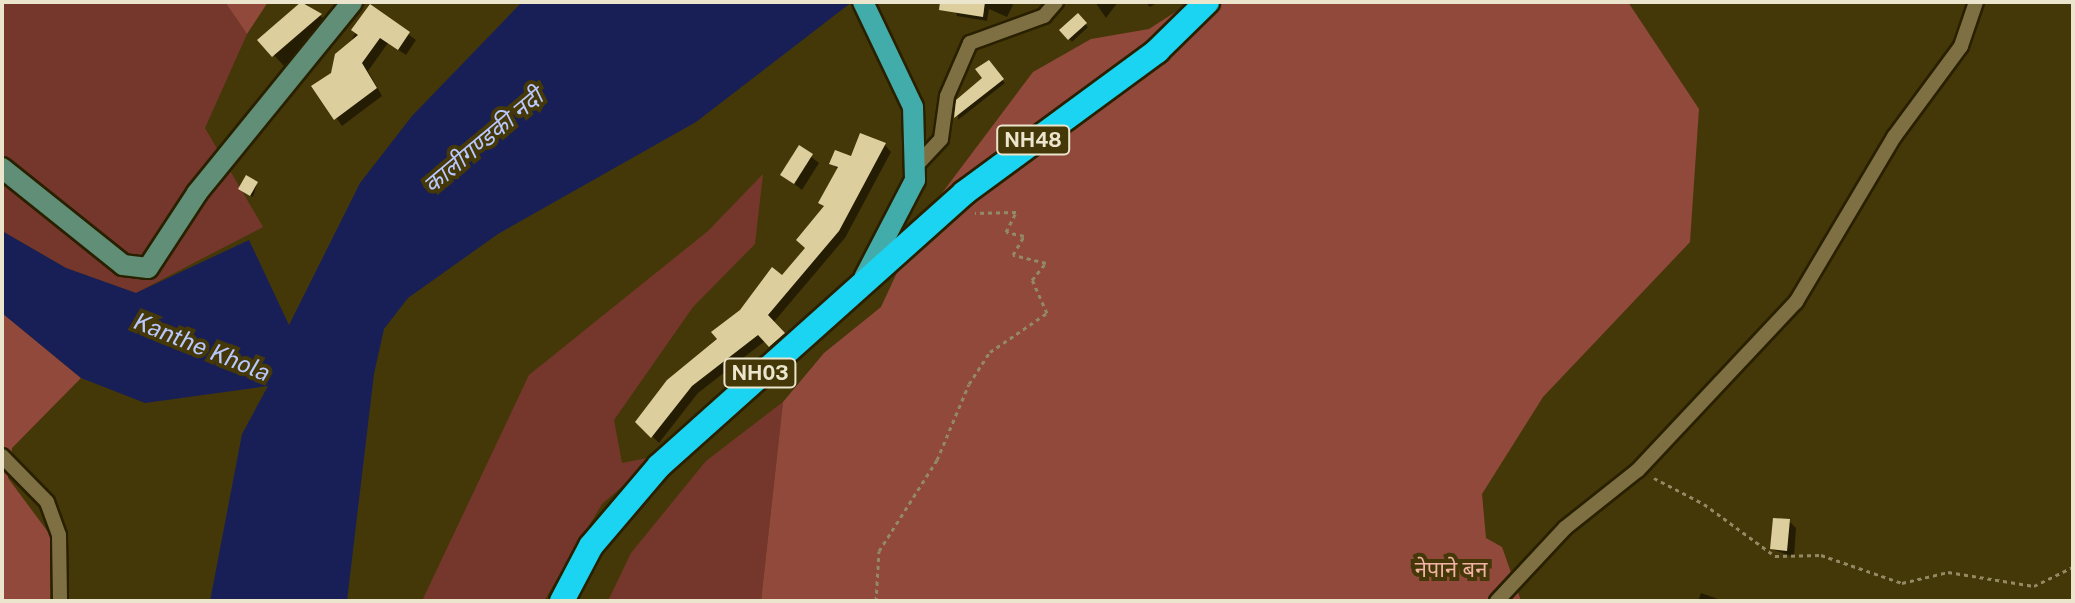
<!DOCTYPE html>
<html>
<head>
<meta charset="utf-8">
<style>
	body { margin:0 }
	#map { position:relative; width:2075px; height:603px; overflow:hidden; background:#453808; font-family:"Public Sans","Noto Sans Devanagari",sans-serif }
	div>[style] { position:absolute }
	.green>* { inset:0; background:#75372b }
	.forest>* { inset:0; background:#91493b }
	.water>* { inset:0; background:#181f57 }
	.shadow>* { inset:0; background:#0007 }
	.building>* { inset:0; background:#ddce9e }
	.path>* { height:3px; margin-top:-1.5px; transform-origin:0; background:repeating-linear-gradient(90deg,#938964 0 4px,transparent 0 8px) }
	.roads { filter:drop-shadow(2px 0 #292000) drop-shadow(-2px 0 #292000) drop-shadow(0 2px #292000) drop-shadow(0 -2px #292000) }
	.street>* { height:14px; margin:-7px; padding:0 7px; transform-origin:7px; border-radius:7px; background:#7e7043 }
	.secondary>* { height:20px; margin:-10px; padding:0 10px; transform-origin:10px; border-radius:10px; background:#608e77 }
	.primary>* { height:20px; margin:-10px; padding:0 10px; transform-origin:10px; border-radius:10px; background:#42acab }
	.highway>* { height:24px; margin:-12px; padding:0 12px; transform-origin:12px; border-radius:12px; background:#1ad4f1 }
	span { translate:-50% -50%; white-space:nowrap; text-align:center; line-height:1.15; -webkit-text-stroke:8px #453808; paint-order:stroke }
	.shield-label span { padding:2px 6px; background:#453808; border:2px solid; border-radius:6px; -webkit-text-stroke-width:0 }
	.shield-label { font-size:20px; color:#ece5cd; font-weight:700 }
	.park-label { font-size:22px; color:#f2b2a4 }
	.water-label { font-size:24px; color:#b9c8ff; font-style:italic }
	.frame { position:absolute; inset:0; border:4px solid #ece5cd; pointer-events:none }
</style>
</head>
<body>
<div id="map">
	<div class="green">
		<i style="clip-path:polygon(2px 2px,225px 2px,247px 34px,205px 128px,263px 227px,136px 293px,66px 268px,2px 231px)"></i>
		<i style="clip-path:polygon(763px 174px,755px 244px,693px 307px,614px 420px,622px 463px,657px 456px,602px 504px,544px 601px,422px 601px,529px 375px,708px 231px)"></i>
		<i style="clip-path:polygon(783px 402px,761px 601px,608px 601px,631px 553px,706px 461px)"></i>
	</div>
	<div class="forest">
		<i style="clip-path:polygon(225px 2px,268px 2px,247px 34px)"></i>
		<i style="clip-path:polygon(1191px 2px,1628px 2px,1699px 109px,1690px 242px,1543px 397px,1482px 494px,1486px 538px,1502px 547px,1521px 601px,761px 601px,783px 402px,824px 353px,881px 307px,921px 221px,1033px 72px,1091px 39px,1149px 29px)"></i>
		<i style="clip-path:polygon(2px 313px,81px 378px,12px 448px,8px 478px,51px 536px,50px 601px,2px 601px)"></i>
	</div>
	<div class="water">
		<i style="clip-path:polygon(522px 2px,852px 2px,696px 122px,498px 234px,408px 298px,384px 329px,374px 374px,347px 601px,210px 601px,242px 434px,268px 386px,145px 403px,81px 378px,2px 313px,2px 231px,66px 268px,136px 293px,249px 240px,289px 325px,360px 183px,412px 116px)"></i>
	</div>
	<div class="shadow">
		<i style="clip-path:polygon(304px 2px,331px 25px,284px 66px,260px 40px)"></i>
		<i style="clip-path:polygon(954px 2px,1010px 2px,1013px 5px,1007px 17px,989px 9px,987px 21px,957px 16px)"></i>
		<i style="clip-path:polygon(1095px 2px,1118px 2px,1106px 18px)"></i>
		<i style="clip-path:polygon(1145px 2px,1158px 2px,1150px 7px)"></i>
		<i style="clip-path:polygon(370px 6px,416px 40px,406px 55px,388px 43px,368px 71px,382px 96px,342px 126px,314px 86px,333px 74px)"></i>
		<i style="clip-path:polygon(1078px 16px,1088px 27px,1072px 42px,1062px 30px)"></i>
		<i style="clip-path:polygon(988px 63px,1005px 83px,958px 120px,958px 101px,985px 78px)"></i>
		<i style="clip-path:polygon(885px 145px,891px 152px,845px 238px,773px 323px,790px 341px,777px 353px,765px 341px,698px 393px,659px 443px,638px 422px,807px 249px,838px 170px,832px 163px)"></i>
		<i style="clip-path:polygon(800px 148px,819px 163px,802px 190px,783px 175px)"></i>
		<i style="clip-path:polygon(257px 184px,253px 197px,243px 192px)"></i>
		<i style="clip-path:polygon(1789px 521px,1796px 528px,1794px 557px,1772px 549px)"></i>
		<i style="clip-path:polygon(1701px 593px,1718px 599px,1720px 601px,1698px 601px)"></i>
	</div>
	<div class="building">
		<i style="clip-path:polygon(301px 2px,322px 14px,272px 57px,257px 40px)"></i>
		<i style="clip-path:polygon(940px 2px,985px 2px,983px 17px,939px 10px)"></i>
		<i style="clip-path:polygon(370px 4px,410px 32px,398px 50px,380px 38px,362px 63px,377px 88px,334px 120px,311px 86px,331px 73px,335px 54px,358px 35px,351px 30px)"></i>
		<i style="clip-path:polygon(1078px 13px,1087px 23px,1068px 40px,1059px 30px)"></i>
		<i style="clip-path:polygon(989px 60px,1004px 79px,954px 118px,956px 100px,982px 78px,975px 69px)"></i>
		<i style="clip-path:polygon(860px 133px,886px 143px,839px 231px,768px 315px,785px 333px,769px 347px,758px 335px,692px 386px,651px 438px,635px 422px,667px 380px,717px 339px,711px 332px,740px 310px,772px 267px,782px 275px,805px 248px,796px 240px,824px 206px,818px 203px,838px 167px,829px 164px,835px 150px,851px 156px)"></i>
		<i style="clip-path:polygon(799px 145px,813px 154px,794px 184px,780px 175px)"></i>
		<i style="clip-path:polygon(246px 175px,258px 182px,250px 196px,238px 189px)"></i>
		<i style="clip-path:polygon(1773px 518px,1790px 519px,1787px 551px,1770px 549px)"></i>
	</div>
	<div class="path">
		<i style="left:1654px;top:478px;width:56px;rotate:27.5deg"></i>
		<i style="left:1704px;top:504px;width:88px;rotate:36.2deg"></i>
		<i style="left:1775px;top:556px;width:46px;rotate:-1.2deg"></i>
		<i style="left:1821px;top:555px;width:86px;rotate:19.1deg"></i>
		<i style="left:1902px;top:583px;width:47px;rotate:-13.4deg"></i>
		<i style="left:1948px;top:572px;width:87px;rotate:9.2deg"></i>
		<i style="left:2034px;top:586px;width:43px;rotate:-26deg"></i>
		<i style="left:876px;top:601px;width:50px;rotate:-86.6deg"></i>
		<i style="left:879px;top:551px;width:108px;rotate:-57.5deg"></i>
		<i style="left:937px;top:460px;width:82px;rotate:-67.2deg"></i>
		<i style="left:969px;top:384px;width:38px;rotate:-57deg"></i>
		<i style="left:990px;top:352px;width:69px;rotate:-34.4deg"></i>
		<i style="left:1047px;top:313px;width:36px;rotate:-114deg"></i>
		<i style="left:1032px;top:280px;width:22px;rotate:-51deg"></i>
		<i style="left:1046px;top:263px;width:34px;rotate:-166deg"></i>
		<i style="left:1013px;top:255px;width:22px;rotate:-60deg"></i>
		<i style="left:1024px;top:236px;width:18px;rotate:-167deg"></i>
		<i style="left:1006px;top:232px;width:22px;rotate:-63deg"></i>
		<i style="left:1016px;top:212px;width:41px;rotate:178.6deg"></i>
	</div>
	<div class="roads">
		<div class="street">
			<i style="left:915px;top:167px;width:38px;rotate:-47deg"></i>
			<i style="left:941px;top:139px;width:43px;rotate:-82.1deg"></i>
			<i style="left:947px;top:96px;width:58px;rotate:-66.5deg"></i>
			<i style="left:970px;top:43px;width:79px;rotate:-20deg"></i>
			<i style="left:1044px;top:16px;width:18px;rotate:-49deg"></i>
			<i style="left:2px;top:456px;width:64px;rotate:45.6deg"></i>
			<i style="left:47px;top:502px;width:35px;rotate:70deg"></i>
			<i style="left:59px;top:535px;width:66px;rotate:89.1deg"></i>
			<i style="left:1497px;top:601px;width:100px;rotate:-47deg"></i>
			<i style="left:1565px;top:528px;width:93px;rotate:-38.5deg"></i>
			<i style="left:1638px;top:470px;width:231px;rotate:-46.8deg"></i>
			<i style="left:1796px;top:302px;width:192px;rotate:-59.3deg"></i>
			<i style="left:1894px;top:137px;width:113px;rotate:-53.6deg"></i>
			<i style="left:1961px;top:46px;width:46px;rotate:-71.2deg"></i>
		</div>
		<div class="secondary">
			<i style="left:2px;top:168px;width:155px;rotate:38.7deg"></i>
			<i style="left:123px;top:265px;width:25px;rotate:7deg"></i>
			<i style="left:148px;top:268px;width:90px;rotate:-56.8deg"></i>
			<i style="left:197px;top:193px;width:246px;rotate:-50.9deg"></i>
		</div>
		<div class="primary">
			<i style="left:863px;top:2px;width:116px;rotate:64.5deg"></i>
			<i style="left:913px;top:107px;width:73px;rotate:88.4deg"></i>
			<i style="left:915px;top:180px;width:110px;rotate:117.5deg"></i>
		</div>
		<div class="highway">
			<i style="left:562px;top:601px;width:62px;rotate:-62.2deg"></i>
			<i style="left:591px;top:546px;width:105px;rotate:-49.6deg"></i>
			<i style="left:659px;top:466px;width:409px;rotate:-41.8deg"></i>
			<i style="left:964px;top:193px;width:240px;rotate:-36.3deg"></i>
			<i style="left:1157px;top:51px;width:70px;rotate:-44.4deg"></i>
		</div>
	</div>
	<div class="shield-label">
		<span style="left:1033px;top:140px">NH48</span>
		<span style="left:760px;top:373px">NH03</span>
	</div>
	<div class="park-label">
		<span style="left:1451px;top:570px">नेपाने बन</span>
	</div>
	<div class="water-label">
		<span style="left:483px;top:141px;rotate:-40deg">कालीगण्डकी नदी</span>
		<span style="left:202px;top:347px;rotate:22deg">Kanthe Khola</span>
	</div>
	<div class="frame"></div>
</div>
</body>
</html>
